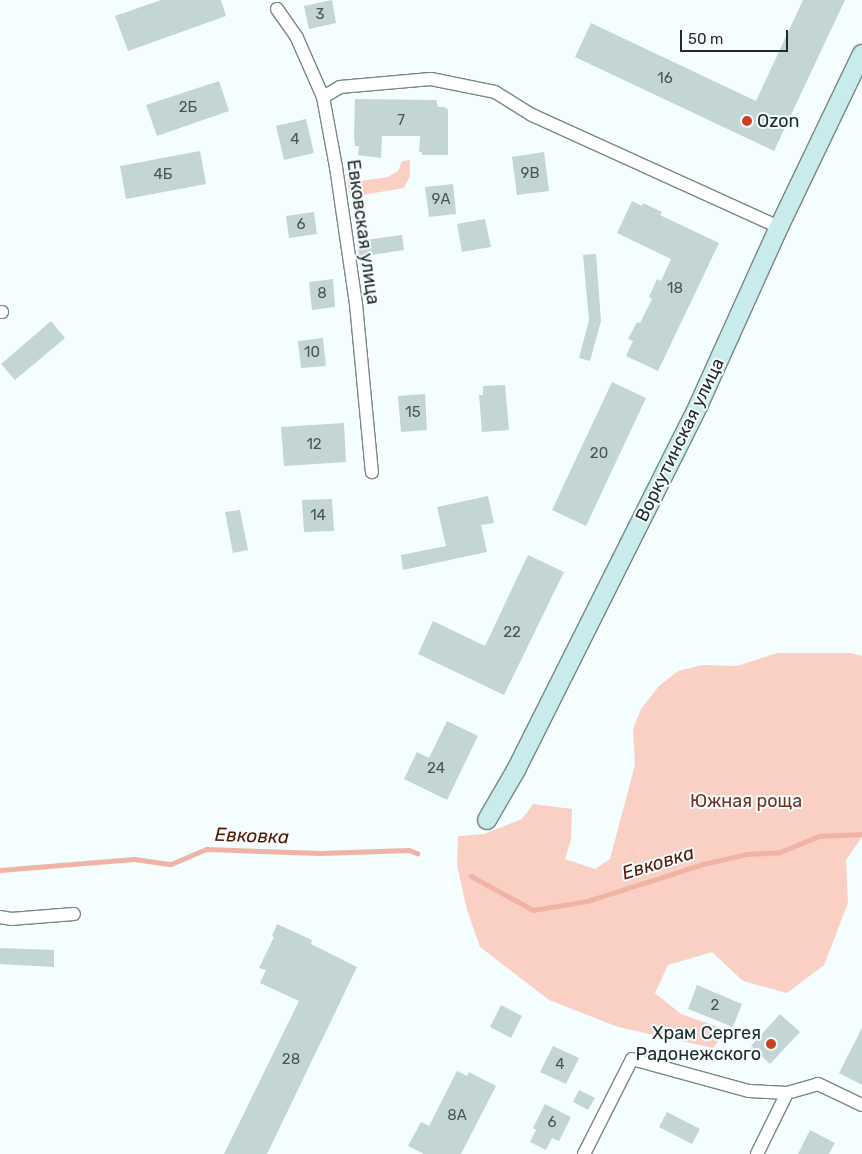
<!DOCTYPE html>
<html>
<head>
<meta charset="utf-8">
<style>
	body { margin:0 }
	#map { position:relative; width:862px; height:1154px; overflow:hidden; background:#f4fefe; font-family:Rubik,sans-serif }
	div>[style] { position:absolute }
	.green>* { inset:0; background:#facfc4 }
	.stream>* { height:4.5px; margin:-2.25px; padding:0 2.25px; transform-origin:2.25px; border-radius:2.25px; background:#efb4a6 }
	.building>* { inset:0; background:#c4d5d5 }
	.roads { filter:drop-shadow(1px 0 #788787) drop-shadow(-1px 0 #788787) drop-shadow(0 1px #788787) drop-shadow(0 -1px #788787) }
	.street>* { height:12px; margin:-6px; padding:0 6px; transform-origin:6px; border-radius:6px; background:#fff }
	.secondary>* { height:18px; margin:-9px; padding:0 9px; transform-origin:9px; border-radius:9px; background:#caebec }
	.dots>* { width:14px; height:14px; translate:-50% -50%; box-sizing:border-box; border:2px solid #f4fefe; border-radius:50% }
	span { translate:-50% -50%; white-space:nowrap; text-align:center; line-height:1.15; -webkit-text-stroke:4px #f4fefe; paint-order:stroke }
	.number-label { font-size:15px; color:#4b5555 }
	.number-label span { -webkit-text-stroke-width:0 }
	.poi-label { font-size:18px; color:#232a2a }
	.left { translate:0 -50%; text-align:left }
	.right { translate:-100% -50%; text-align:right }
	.street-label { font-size:18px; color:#232a2a }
	.park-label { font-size:18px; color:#752f1f }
	.water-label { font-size:19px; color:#581405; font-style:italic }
	.scale { position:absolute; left:680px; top:30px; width:108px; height:22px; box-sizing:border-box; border:2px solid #232a2a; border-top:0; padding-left:6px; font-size:15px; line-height:18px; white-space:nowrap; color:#232a2a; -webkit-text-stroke:4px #f4fefe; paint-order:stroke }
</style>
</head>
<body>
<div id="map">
	<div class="green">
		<i style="clip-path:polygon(410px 160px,410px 176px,404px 188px,350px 197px,347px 179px,360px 178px,360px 181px,388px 177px,398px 171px,402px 161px)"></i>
		<i style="clip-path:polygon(777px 653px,851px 653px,862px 656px,862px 837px,846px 860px,848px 903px,824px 965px,787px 993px,743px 981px,712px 952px,668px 965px,655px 993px,681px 1014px,727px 1030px,713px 1048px,618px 1027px,549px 1000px,480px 947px,467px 910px,457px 865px,458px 836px,484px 834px,522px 819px,533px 804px,572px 809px,571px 839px,565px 859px,595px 869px,610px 859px,635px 765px,633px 729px,641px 709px,659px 686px,678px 671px,702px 665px,737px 666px)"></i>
	</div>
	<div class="stream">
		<i style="left:0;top:870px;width:134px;rotate:-4.7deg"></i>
		<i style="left:134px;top:859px;width:37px;rotate:8deg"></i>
		<i style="left:171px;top:864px;width:38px;rotate:-23deg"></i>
		<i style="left:206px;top:849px;width:115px;rotate:2deg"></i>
		<i style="left:321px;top:853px;width:88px;rotate:-2deg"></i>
		<i style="left:409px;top:850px;width:9px;rotate:21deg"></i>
		<i style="left:471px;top:876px;width:71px;rotate:28.7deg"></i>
		<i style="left:533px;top:910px;width:56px;rotate:-9.3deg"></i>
		<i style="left:588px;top:901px;width:121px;rotate:-17.8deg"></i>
		<i style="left:703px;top:864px;width:45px;rotate:-12.8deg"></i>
		<i style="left:747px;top:854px;width:33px;rotate:-3deg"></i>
		<i style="left:780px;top:852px;width:42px;rotate:-22.3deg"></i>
		<i style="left:819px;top:836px;width:43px;rotate:-2.7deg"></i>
	</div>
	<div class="building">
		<i style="clip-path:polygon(161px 0,221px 0,226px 16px,128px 51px,115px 16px)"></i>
		<i style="clip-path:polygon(332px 0,336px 23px,309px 29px,304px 6px)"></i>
		<i style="clip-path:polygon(803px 0,845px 0,774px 151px,575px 57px,591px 23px,756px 101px)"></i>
		<i style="clip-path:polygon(219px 81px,229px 111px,157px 136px,146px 105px)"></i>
		<i style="clip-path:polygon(355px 99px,436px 100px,438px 107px,445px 107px,446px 109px,448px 109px,448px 155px,422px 155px,422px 152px,419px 152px,420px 136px,382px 136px,381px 158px,358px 155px,359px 146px,355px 146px,354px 138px)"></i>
		<i style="clip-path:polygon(306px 119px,314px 153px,284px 160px,276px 126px)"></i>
		<i style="clip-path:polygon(200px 151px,206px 184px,126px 199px,120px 166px)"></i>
		<i style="clip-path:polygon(544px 152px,549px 191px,517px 195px,512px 157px)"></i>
		<i style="clip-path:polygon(453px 184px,456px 214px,429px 217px,425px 187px)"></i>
		<i style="clip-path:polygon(632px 201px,642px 206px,643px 203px,662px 212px,660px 215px,719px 243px,658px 371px,626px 356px,633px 341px,628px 339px,637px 322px,640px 323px,652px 299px,649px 297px,657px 279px,661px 281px,671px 259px,617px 233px)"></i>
		<i style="clip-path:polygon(314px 212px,317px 234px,289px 238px,286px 216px)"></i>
		<i style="clip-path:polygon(485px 219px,491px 247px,462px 252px,457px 224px)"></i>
		<i style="clip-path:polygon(402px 235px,404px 250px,359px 257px,357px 241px)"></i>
		<i style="clip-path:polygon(596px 254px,601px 321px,590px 361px,579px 358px,589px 320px,583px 255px)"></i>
		<i style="clip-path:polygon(333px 279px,335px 307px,312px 310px,309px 282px)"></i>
		<i style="clip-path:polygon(51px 321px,65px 338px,15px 380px,1px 364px)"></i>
		<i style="clip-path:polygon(323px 338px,326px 366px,301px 368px,298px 341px)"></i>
		<i style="clip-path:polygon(612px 382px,646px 398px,586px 526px,552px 510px)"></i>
		<i style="clip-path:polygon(505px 385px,509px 430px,482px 432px,479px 395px,483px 395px,483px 386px)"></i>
		<i style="clip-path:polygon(425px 394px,427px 430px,401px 432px,398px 396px)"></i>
		<i style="clip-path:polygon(344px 423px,346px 462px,284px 466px,281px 427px)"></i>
		<i style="clip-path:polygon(488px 496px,494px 523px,481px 525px,487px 552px,403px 570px,401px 555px,446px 546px,437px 507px)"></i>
		<i style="clip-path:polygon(332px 499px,334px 531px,304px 532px,302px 500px)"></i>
		<i style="clip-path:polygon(240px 510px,248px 550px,233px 553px,225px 512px)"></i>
		<i style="clip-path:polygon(528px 555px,564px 572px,504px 695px,418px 654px,433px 621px,485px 646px)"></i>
		<i style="clip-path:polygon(447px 721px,478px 736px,447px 800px,404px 779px,417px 752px,429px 758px)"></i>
		<i style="clip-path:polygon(277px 924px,312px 940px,311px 944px,357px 967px,267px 1154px,224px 1154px,299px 1001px,260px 983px,266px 970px,259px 968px,274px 937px,272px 936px)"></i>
		<i style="clip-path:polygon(0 948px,54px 950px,54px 967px,0 964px)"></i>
		<i style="clip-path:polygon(697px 985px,742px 1004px,733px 1027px,688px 1009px)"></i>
		<i style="clip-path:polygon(501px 1005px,522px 1016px,511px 1038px,490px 1027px)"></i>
		<i style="clip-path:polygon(780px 1014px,800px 1032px,770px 1064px,751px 1046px)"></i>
		<i style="clip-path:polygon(862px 1028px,862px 1085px,839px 1073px)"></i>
		<i style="clip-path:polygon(553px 1046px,579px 1058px,566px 1084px,540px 1072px)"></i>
		<i style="clip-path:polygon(457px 1071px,467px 1076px,469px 1072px,496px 1086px,461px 1154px,424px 1154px,408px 1146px,421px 1122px,429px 1126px)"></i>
		<i style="clip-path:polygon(579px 1090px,595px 1098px,588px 1110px,573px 1102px)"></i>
		<i style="clip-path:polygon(545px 1104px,571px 1117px,559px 1141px,552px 1138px,546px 1150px,530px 1142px,536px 1130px,533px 1128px)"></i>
		<i style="clip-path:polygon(667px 1112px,700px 1129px,692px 1144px,659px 1127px)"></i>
		<i style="clip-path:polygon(810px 1130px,835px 1143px,829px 1154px,798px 1154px)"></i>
	</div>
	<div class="roads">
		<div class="street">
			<i style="left:277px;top:9px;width:35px;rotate:55deg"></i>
			<i style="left:297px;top:38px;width:64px;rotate:66.2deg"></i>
			<i style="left:323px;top:97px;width:71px;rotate:79.5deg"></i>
			<i style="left:336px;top:167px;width:138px;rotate:81.7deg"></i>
			<i style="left:356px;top:304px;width:169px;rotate:84.6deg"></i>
			<i style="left:323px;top:97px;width:20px;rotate:-30deg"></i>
			<i style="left:340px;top:87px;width:91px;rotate:-5deg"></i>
			<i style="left:431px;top:79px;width:65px;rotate:11.5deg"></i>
			<i style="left:495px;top:92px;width:44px;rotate:31.9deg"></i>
			<i style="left:532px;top:115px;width:271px;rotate:24.4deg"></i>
			<i style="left:0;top:312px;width:2px"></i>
			<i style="left:0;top:917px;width:11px;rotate:10deg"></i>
			<i style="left:11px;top:919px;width:63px;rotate:-4.5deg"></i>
			<i style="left:584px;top:1154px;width:106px;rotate:-63.2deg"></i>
			<i style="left:632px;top:1059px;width:121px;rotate:15.3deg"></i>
			<i style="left:749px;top:1091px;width:38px;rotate:3deg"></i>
			<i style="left:787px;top:1093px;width:32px;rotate:-16deg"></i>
			<i style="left:818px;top:1084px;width:49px;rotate:25.5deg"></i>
			<i style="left:757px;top:1154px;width:68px;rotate:-63.8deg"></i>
		</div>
		<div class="secondary">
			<i style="left:487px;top:820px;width:58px;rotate:-59.9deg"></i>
			<i style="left:516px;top:770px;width:409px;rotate:-63.4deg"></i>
			<i style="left:699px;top:404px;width:194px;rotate:-65.7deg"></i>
			<i style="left:779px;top:227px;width:192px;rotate:-64.4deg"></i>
		</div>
	</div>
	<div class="dots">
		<i style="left:747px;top:121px;background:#ca3f21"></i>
		<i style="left:771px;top:1044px;background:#ca3f21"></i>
	</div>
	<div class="number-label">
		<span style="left:320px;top:15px">3</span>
		<span style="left:665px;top:79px">16</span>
		<span style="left:188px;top:108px">2Б</span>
		<span style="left:401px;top:121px">7</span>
		<span style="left:295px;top:140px">4</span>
		<span style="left:530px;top:174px">9В</span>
		<span style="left:163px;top:175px">4Б</span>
		<span style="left:441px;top:200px">9А</span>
		<span style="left:301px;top:225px">6</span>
		<span style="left:675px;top:289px">18</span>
		<span style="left:322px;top:294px">8</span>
		<span style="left:312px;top:353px">10</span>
		<span style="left:413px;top:413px">15</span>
		<span style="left:314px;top:445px">12</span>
		<span style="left:599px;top:454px">20</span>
		<span style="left:318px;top:516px">14</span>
		<span style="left:512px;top:633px">22</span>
		<span style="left:436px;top:769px">24</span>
		<span style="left:715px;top:1006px">2</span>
		<span style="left:291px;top:1060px">28</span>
		<span style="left:560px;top:1065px">4</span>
		<span style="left:457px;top:1116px">8А</span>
		<span style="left:552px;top:1123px">6</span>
	</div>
	<div class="poi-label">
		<span class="left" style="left:757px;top:121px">Ozon</span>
		<span class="right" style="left:761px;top:1044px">Храм Сергея<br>Радонежского</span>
	</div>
	<div class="street-label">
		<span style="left:363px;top:232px;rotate:82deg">Евковская улица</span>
		<span style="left:680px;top:440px;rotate:-64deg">Воркутинская улица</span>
	</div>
	<div class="park-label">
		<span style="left:746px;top:801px">Южная роща</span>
	</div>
	<div class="water-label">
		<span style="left:252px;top:836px;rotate:2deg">Евковка</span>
		<span style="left:658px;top:863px;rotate:-17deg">Евковка</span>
	</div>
	<div class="scale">50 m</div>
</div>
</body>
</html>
